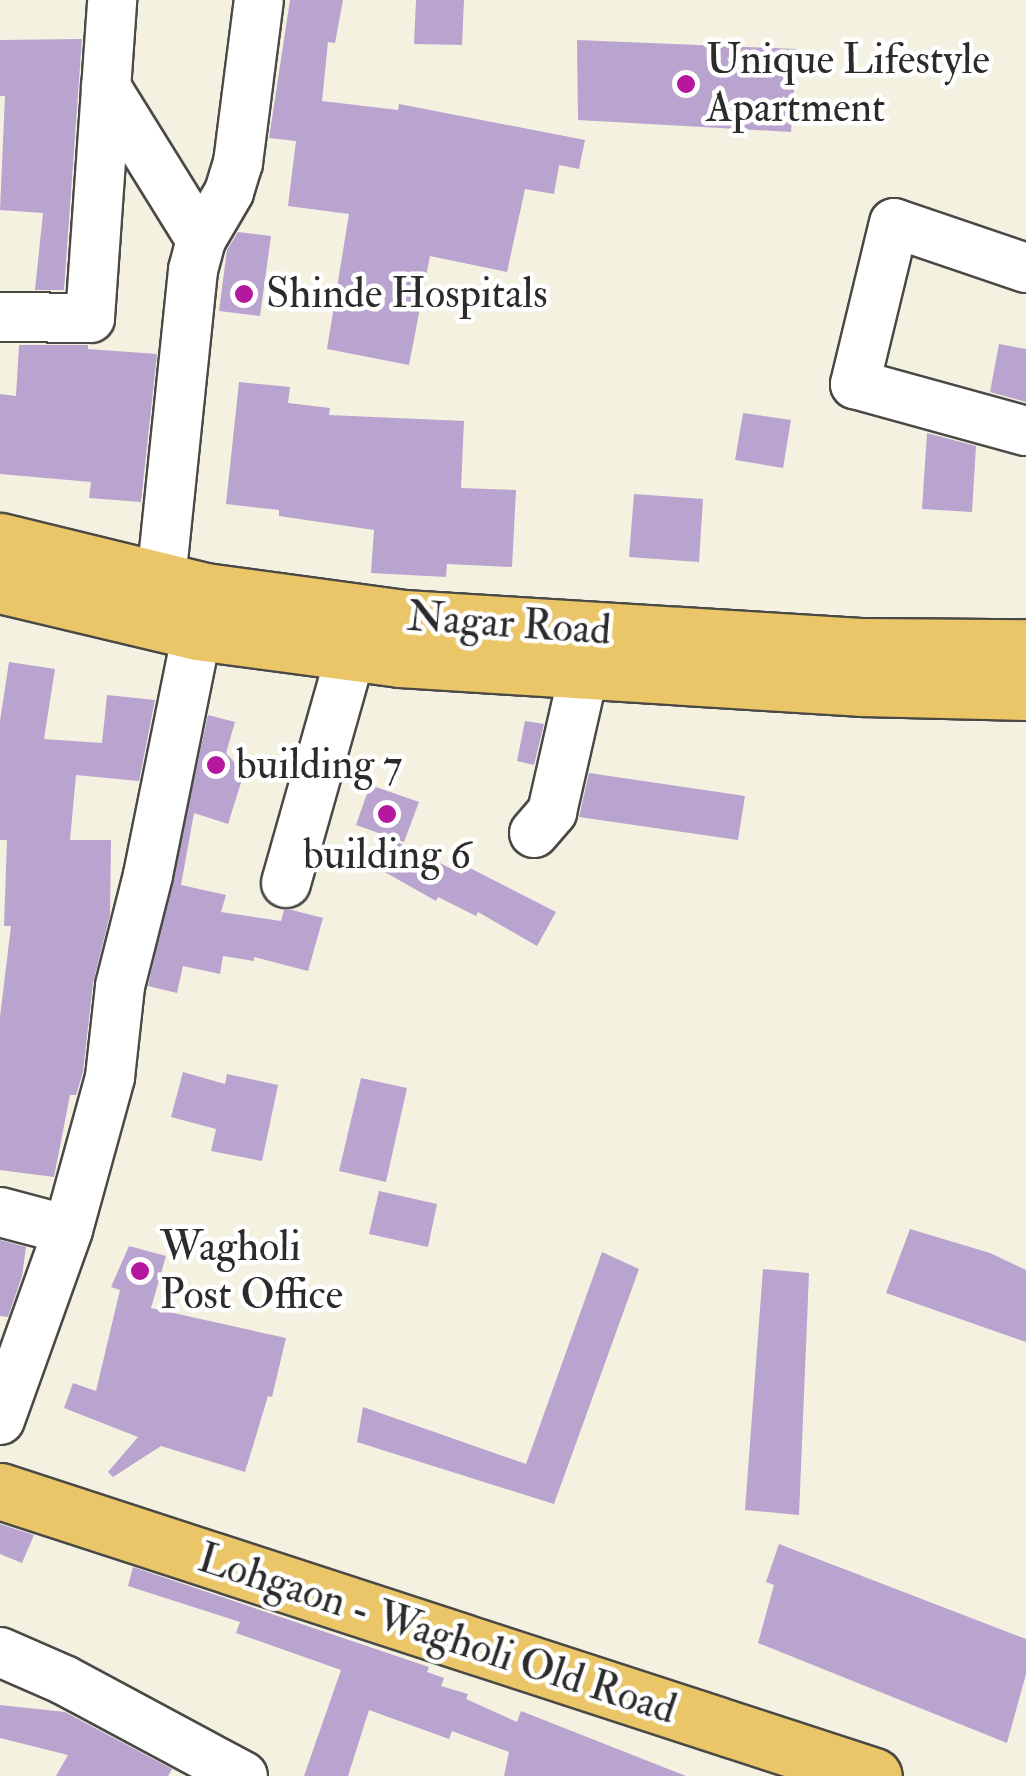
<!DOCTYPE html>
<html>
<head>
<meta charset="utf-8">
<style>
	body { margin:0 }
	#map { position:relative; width:1026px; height:1776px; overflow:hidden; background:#f4f1e0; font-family:"IM FELL Double Pica",serif }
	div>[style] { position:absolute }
	.building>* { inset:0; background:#b8a4ce }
	.roads { filter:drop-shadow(2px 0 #494946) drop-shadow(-2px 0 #494946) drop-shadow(0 2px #494946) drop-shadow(0 -2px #494946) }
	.minor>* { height:48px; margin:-24px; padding:0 24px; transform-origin:24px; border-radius:24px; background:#fff }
	.major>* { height:55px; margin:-27.5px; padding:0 27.5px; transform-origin:27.5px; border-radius:27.5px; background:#ebc669 }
	.highway>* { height:55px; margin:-27.5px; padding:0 27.5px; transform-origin:27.5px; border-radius:27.5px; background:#ebc669 }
	.dots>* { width:28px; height:28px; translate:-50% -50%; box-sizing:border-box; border:5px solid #fff; border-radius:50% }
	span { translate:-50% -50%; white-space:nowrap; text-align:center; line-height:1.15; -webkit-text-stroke:9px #fff; paint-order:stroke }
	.poi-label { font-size:42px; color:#2b2b2b }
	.left { translate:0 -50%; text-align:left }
	.street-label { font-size:42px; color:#2b2b2b }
</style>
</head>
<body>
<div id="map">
	<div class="building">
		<i style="clip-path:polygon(290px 0,343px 0,335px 43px,328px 42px,322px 101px,398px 110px,399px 104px,585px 140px,579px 169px,559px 165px,554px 194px,525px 189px,507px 272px,430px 256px,409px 365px,327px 349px,349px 214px,288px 206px,296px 141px,269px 138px)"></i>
		<i style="clip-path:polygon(416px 0,464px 0,462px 45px,414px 44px)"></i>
		<i style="clip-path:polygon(82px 39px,64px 290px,35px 290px,43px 213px,0 210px,5px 96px,0 96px,0 40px)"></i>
		<i style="clip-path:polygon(577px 40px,797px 49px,791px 132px,578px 120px)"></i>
		<i style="clip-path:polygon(238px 232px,271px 236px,260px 316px,219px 311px,227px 250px)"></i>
		<i style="clip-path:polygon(999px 344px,1026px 349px,1026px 402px,990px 392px)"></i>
		<i style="clip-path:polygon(19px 345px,88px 345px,88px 349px,157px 354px,141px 502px,89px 498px,91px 482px,0 474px,0 394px,16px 396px)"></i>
		<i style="clip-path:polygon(239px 382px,290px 387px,288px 403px,330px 408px,329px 415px,464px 421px,461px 488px,516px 490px,512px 567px,447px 564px,446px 577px,371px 573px,374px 530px,279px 516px,279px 510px,226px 504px)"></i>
		<i style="clip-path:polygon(743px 413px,791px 420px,783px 468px,735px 460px)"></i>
		<i style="clip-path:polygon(927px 433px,976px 446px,972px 512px,922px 509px)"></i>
		<i style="clip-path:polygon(634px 494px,703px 499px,699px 562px,629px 557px)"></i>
		<i style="clip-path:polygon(9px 662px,55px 669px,44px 739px,102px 743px,107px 695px,155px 700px,139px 781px,76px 775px,70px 840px,111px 840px,110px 915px,93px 983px,83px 1072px,76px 1095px,70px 1095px,54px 1177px,0 1170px,0 1017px,11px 926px,4px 926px,7px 840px,0 840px,0 721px)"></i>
		<i style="clip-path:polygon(208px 715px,235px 722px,226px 753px,244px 773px,228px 824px,194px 813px,181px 885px,226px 895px,221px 912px,281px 921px,284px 910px,292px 910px,323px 918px,308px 971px,254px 957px,254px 961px,223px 956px,220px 974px,183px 966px,177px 993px,148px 986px)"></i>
		<i style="clip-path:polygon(525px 721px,544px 724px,534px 765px,517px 761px)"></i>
		<i style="clip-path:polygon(589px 773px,745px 796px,738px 840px,579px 817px)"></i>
		<i style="clip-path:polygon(370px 785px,419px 802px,404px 842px,356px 825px)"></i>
		<i style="clip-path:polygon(397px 842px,462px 874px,466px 866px,556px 912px,537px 946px,478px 912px,476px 916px,438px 897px,436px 901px,383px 871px)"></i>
		<i style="clip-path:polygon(183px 1072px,225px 1084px,227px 1074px,278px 1085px,262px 1161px,211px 1151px,216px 1129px,171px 1117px)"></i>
		<i style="clip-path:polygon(361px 1078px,407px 1088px,386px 1182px,339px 1171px)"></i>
		<i style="clip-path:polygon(379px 1191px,437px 1204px,428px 1247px,369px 1234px)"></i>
		<i style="clip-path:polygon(910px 1229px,990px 1253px,1026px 1270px,1026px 1342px,886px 1293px)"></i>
		<i style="clip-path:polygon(0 1240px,26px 1247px,22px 1276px,8px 1317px,0 1316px)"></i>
		<i style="clip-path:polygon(129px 1246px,166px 1256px,151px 1308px,286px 1338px,272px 1397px,268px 1396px,245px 1472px,161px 1446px,113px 1477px,108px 1472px,138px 1437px,64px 1408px,73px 1383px,96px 1391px,120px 1290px,111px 1287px)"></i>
		<i style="clip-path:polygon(602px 1252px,639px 1269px,554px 1504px,357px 1442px,363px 1407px,526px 1464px)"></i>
		<i style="clip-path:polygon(763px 1269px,809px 1273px,799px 1515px,745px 1510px)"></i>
		<i style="clip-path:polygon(0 1524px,34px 1535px,22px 1563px,0 1554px)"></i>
		<i style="clip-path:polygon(779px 1544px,1026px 1639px,1026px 1674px,1007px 1743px,758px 1643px,774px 1585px,766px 1582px)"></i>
		<i style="clip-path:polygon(133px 1567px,429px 1667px,427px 1672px,444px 1678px,441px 1686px,468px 1694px,466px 1699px,517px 1722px,521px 1711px,686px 1776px,504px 1776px,509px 1752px,452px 1731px,449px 1739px,369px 1710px,348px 1776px,304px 1776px,341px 1670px,236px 1633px,240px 1622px,128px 1586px)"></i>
		<i style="clip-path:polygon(0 1705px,65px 1712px,172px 1769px,168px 1776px,56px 1776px,68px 1755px,0 1738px)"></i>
	</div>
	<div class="roads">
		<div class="minor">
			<i style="left:106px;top:87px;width:180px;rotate:58.2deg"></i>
			<i style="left:1026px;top:268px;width:139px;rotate:-161.2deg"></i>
			<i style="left:894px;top:223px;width:166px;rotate:103.6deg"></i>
			<i style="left:855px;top:384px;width:177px;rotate:15.4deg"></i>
			<i style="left:0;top:317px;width:90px;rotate:0.6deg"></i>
			<i style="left:90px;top:318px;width:319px;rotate:-86deg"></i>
			<i style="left:161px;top:580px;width:312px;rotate:-84.1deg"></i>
			<i style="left:193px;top:270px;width:31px;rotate:-75deg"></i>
			<i style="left:201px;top:240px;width:56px;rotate:-59.7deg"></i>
			<i style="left:229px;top:192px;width:30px;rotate:-73deg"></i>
			<i style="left:238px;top:163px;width:164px;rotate:-82.7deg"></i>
			<i style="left:534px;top:833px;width:28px;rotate:-49deg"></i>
			<i style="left:552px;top:812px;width:145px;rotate:-77.2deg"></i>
			<i style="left:286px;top:883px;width:239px;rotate:-74.2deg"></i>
			<i style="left:0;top:1212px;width:70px;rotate:14.8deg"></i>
			<i style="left:0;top:1420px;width:202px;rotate:-70.3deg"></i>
			<i style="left:68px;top:1230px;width:159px;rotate:-74.6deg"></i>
			<i style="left:110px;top:1077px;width:92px;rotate:-83.7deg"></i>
			<i style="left:120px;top:986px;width:114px;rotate:-75.8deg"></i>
			<i style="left:148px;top:875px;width:248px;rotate:-78.6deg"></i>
			<i style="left:0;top:1652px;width:70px;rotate:23.6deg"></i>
			<i style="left:64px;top:1680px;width:203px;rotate:28.2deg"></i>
		</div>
		<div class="major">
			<i style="left:0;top:1491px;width:919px;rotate:18.06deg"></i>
		</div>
		<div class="highway">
			<i style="left:0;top:541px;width:211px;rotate:13.7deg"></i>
			<i style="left:205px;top:591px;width:201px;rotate:7.7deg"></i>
			<i style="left:404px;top:618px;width:461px;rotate:3.5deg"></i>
			<i style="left:864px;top:646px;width:162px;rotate:0.4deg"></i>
			<i style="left:0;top:585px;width:203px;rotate:13.4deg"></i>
			<i style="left:197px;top:632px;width:205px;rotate:7.6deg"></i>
			<i style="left:400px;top:659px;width:464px;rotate:3.6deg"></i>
			<i style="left:863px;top:688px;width:163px;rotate:1.4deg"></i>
		</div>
	</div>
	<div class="dots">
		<i style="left:686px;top:84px;background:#b5179e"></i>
		<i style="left:244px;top:294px;background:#b5179e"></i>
		<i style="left:216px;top:765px;background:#b5179e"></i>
		<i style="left:387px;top:814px;background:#b5179e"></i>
		<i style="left:140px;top:1271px;background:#b5179e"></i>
	</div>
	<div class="poi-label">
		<span class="left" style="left:706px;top:84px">Unique Lifestyle<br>Apartment</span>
		<span class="left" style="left:266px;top:294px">Shinde Hospitals</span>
		<span class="left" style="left:236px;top:765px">building 7</span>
		<span style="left:387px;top:855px">building 6</span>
		<span class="left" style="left:160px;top:1271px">Wagholi<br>Post Office</span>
	</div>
	<div class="street-label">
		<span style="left:509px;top:624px;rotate:4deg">Nagar Road</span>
		<span style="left:437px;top:1634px;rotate:18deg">Lohgaon - Wagholi Old Road</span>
	</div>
</div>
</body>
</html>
